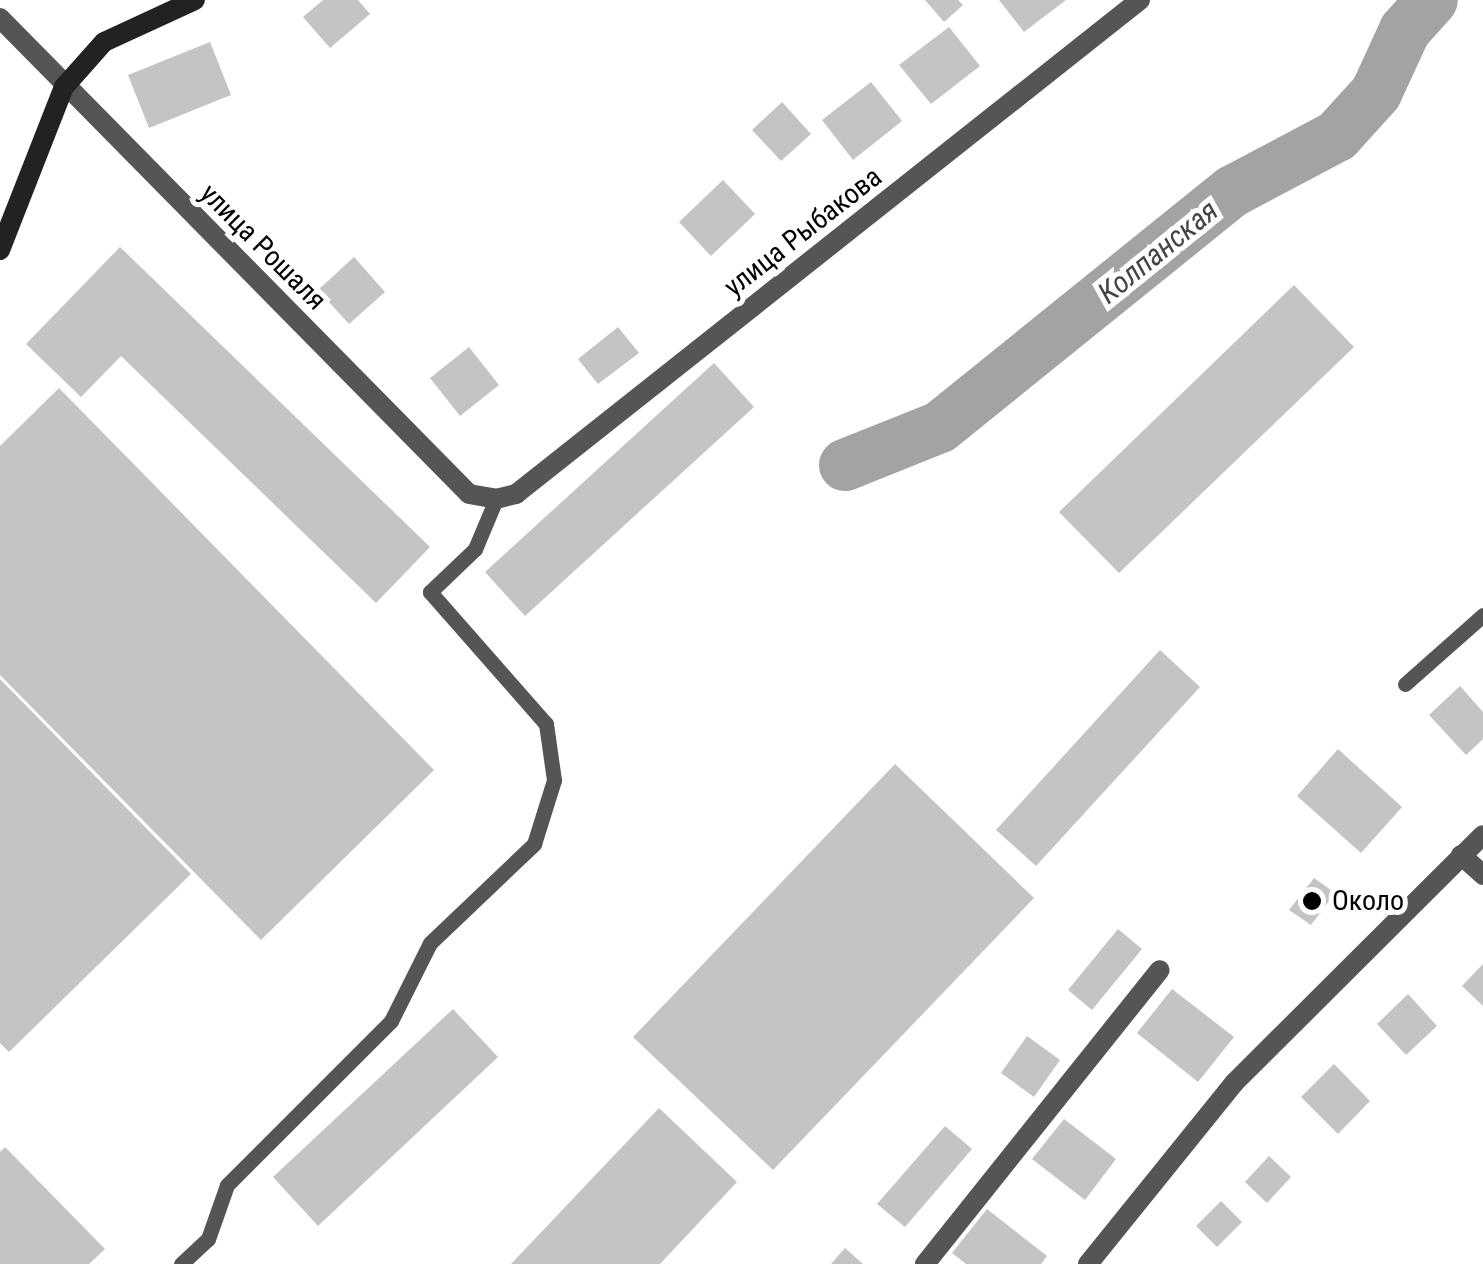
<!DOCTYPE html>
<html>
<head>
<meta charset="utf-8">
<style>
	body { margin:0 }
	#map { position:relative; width:1483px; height:1264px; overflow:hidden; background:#fff; font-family:"Roboto Condensed",sans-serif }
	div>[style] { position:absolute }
	.river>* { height:52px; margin:-26px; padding:0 26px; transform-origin:26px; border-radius:26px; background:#a3a3a3 }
	.building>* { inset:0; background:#c4c4c4 }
	.service>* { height:15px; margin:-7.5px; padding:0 7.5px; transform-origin:7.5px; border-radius:7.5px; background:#555 }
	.minor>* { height:20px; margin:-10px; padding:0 10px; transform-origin:10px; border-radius:10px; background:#555 }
	.secondary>* { height:20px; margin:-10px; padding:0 10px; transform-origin:10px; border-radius:10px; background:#222 }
	.dots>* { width:28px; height:28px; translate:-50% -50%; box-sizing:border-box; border:5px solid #fff; border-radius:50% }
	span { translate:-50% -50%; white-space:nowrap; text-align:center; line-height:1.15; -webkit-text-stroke:10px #fff; paint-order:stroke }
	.street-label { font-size:28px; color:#000 }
	.poi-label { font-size:28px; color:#000 }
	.left { translate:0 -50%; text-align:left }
	.water-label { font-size:30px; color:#444; font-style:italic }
</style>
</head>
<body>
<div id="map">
	<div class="river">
		<i style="left:845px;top:465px;width:102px;rotate:-21.8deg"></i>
		<i style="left:940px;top:427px;width:376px;rotate:-38.9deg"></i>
		<i style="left:1233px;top:191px;width:118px;rotate:-27.9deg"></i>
		<i style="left:1337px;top:136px;width:58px;rotate:-47.8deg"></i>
		<i style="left:1376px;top:93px;width:69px;rotate:-65.3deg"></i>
		<i style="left:1405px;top:30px;width:40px;rotate:-48deg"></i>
	</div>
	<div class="building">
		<i style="clip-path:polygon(323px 0,358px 0,370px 14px,330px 48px,303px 17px)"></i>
		<i style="clip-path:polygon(925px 0,958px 0,963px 5px,944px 22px)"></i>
		<i style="clip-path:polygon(999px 0,1066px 0,1024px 32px)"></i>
		<i style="clip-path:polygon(949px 27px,980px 66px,931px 104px,899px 65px)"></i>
		<i style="clip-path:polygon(210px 42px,231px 95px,149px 128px,128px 75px)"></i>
		<i style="clip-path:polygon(871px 82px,902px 121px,853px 160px,822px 120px)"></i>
		<i style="clip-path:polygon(782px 102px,811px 134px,781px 161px,752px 130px)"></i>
		<i style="clip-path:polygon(723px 180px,755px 214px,711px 256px,679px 222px)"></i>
		<i style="clip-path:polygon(120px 247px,430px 547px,376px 603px,121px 356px,81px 397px,26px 344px)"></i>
		<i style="clip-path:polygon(354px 257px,385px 292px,349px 324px,318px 290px)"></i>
		<i style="clip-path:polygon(1294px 285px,1354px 347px,1119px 573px,1059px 512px)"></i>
		<i style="clip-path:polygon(618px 327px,639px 353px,598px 384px,578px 359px)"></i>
		<i style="clip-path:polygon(469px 347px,499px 385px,460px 416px,430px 378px)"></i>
		<i style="clip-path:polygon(714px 363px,754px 407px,525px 616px,485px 572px)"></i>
		<i style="clip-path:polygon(59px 388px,434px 770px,261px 940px,0 675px,0 446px)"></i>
		<i style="clip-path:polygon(1160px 650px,1200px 687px,1036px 866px,996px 830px)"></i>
		<i style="clip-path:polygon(0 679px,191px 874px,9px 1052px,0 1043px)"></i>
		<i style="clip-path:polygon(1460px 686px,1483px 712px,1483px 739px,1466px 755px,1429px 715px)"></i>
		<i style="clip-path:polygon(1338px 749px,1402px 807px,1361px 853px,1297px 796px)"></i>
		<i style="clip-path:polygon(895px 764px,1034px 898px,773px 1170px,633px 1037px)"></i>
		<i style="clip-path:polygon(1314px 878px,1335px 893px,1311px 925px,1289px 910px)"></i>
		<i style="clip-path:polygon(1118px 929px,1142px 949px,1092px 1010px,1068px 990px)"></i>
		<i style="clip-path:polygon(1483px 964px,1483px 1006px,1462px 986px)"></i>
		<i style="clip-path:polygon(1172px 989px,1234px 1037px,1198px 1082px,1137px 1033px)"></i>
		<i style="clip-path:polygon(1408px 994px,1437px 1026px,1406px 1055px,1377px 1024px)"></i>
		<i style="clip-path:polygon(453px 1009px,498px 1057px,318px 1226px,273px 1177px)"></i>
		<i style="clip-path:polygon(1027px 1036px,1060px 1060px,1034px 1097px,1001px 1073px)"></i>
		<i style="clip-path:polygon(1334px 1064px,1370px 1101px,1338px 1134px,1301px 1097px)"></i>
		<i style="clip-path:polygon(659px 1108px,737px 1182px,660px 1264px,511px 1264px)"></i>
		<i style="clip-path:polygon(1064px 1119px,1116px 1159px,1085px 1200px,1032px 1159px)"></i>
		<i style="clip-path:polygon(945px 1126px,972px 1149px,905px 1227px,877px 1204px)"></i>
		<i style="clip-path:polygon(5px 1147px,105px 1249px,89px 1264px,0 1264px,0 1152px)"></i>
		<i style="clip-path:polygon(1269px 1156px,1291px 1177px,1267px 1203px,1245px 1182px)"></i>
		<i style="clip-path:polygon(1221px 1201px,1242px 1222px,1217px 1247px,1196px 1226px)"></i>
		<i style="clip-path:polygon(987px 1209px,1047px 1256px,1041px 1264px,966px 1264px,952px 1253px)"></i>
		<i style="clip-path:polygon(845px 1248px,863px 1264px,831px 1264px)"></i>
	</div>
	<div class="service">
		<i style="left:1405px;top:684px;width:104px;rotate:-41.5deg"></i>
		<i style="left:181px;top:1264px;width:37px;rotate:-43deg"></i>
		<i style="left:208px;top:1239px;width:57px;rotate:-70.6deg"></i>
		<i style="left:227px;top:1185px;width:232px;rotate:-45deg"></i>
		<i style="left:391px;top:1021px;width:87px;rotate:-63.4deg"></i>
		<i style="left:430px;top:943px;width:144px;rotate:-43.6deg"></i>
		<i style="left:534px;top:844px;width:67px;rotate:-72.6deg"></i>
		<i style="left:554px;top:780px;width:57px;rotate:-98.1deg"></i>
		<i style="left:546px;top:724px;width:176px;rotate:-131.3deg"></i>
		<i style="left:430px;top:592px;width:62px;rotate:-43.7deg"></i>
		<i style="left:475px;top:549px;width:54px;rotate:-67.2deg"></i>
	</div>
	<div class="minor">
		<i style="left:0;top:18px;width:668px;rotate:45.42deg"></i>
		<i style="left:469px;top:494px;width:27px;rotate:10deg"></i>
		<i style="left:496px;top:499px;width:21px;rotate:-14deg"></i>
		<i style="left:516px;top:494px;width:796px;rotate:-38.37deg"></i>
		<i style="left:1461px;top:855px;width:30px;rotate:42deg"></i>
		<i style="left:925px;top:1264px;width:376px;rotate:-51.4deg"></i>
		<i style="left:1088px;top:1264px;width:233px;rotate:-51.1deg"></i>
		<i style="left:1234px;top:1083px;width:351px;rotate:-44.9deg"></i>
	</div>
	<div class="secondary">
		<i style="left:0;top:250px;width:175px;rotate:-68.6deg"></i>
		<i style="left:64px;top:87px;width:60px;rotate:-48.4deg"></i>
		<i style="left:104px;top:42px;width:100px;rotate:-24.8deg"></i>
	</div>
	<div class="dots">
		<i style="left:1312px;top:901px;background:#000"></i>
	</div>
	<div class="street-label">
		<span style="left:803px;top:232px;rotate:-38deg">улица Рыбакова</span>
		<span style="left:263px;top:247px;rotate:45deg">улица Рошаля</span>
	</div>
	<div class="poi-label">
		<span class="left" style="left:1332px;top:901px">Около</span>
	</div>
	<div class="water-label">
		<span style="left:1158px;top:252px;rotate:-39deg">Колпанская</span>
	</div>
</div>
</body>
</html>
